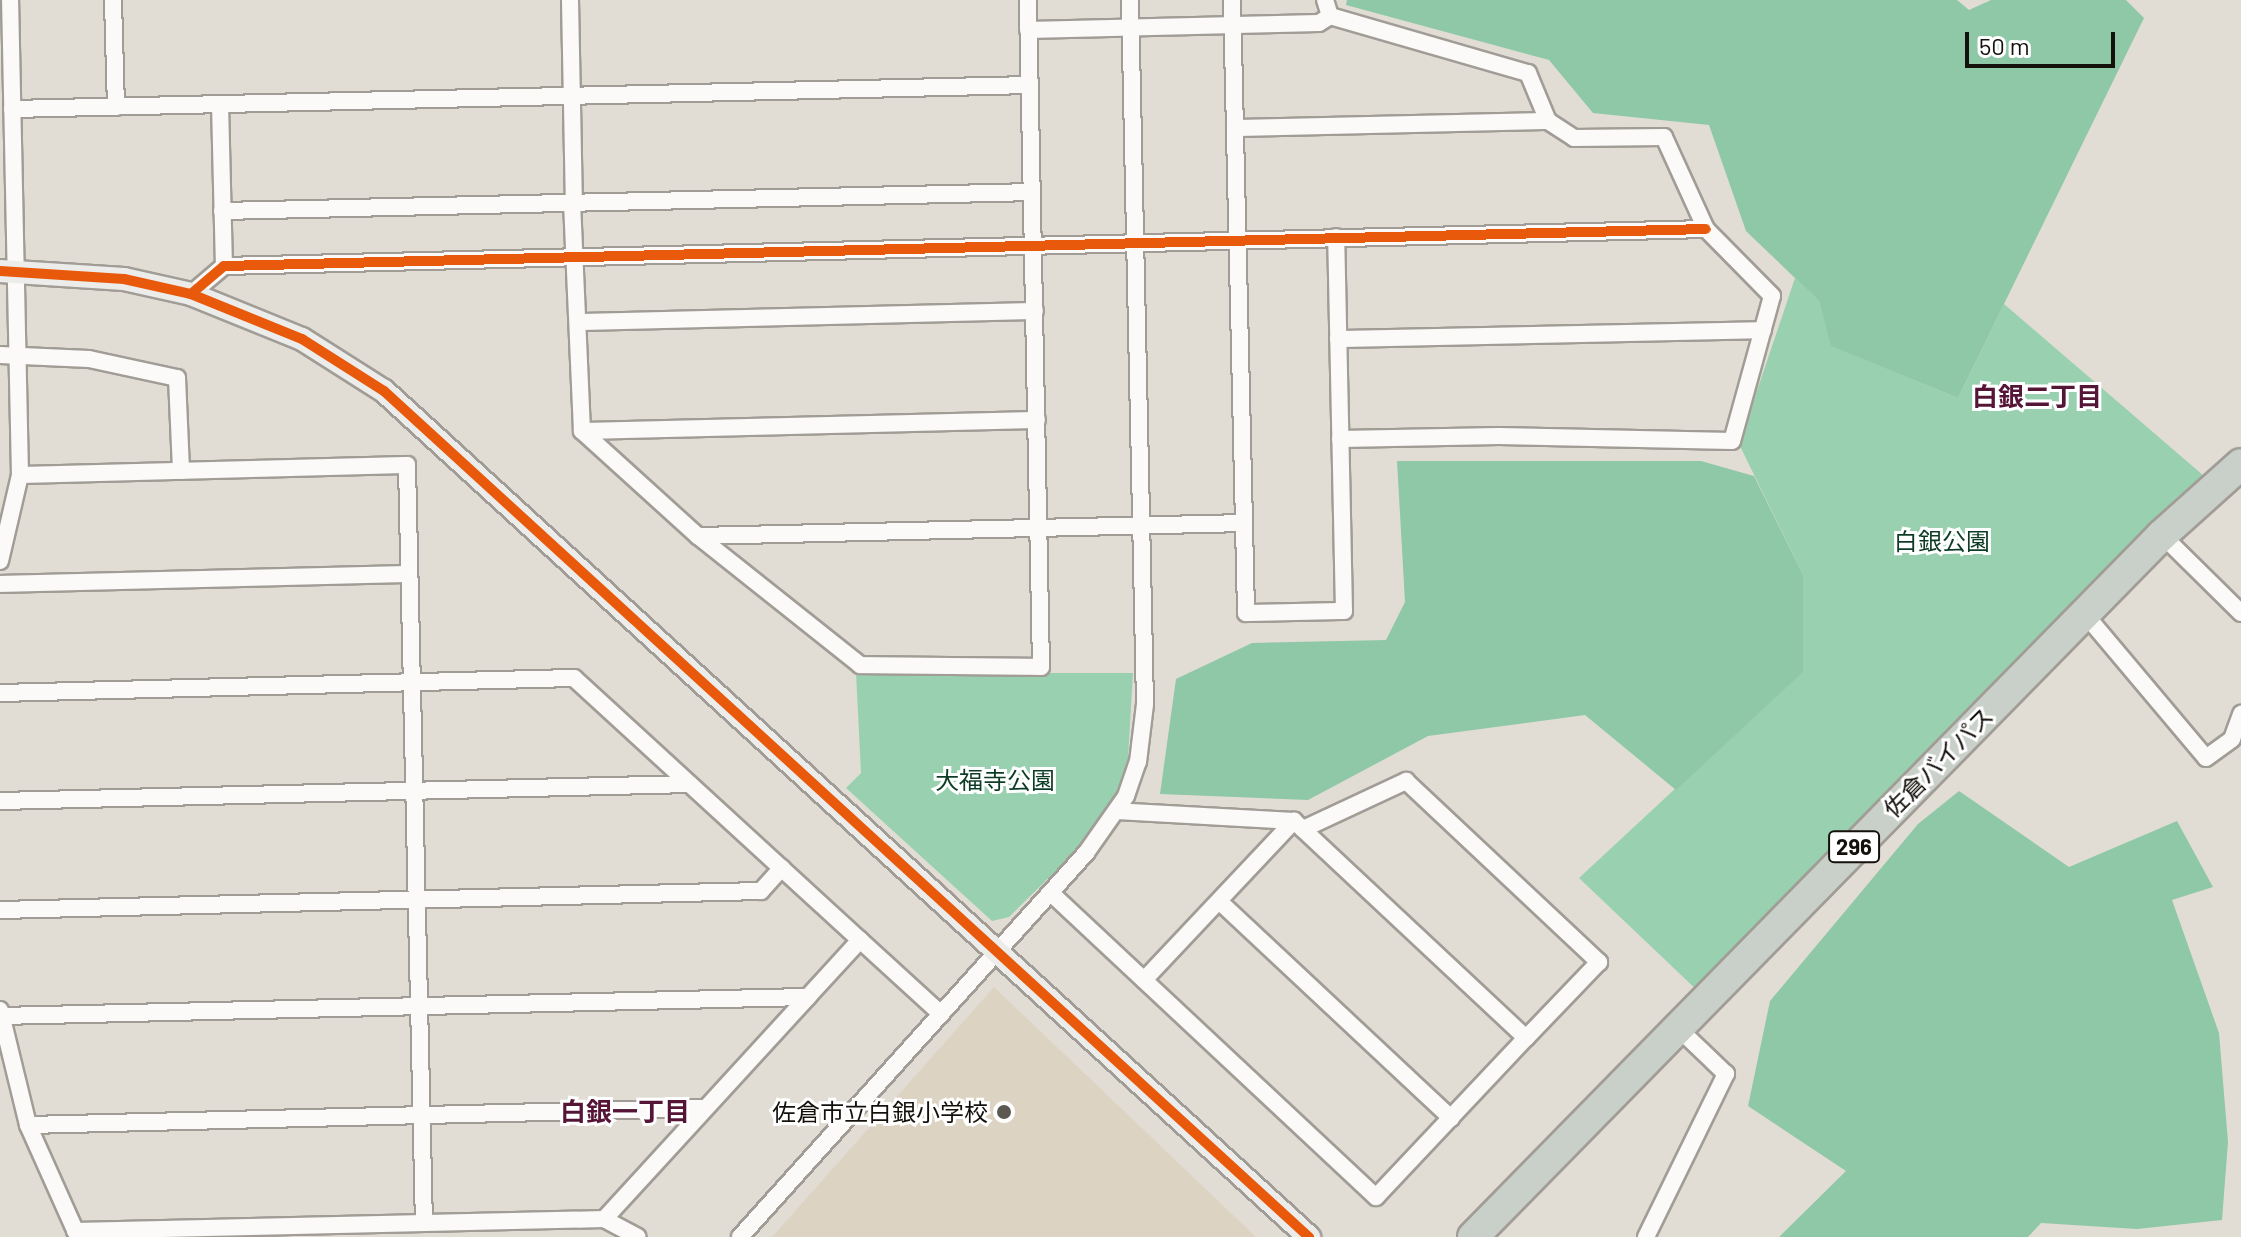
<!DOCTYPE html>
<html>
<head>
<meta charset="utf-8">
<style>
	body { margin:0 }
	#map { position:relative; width:2241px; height:1237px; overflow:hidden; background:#e2ddd4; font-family:Barlow,"Noto Sans JP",sans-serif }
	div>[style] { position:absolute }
	.built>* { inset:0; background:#ddd3c3 }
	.green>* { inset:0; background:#99d1b0 }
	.forest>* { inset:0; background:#8ec8a7 }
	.roads { filter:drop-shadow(2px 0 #a19d96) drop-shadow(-2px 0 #a19d96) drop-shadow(0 2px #a19d96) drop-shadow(0 -2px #a19d96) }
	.street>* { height:16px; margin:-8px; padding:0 8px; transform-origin:8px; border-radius:8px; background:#fbfaf9 }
	.secondary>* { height:22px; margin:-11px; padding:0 11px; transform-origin:11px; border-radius:11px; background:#ecedeb }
	.highway>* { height:30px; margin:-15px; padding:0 15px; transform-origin:15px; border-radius:15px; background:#c9d0ca }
	.cycleway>* { height:10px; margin:-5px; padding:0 5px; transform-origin:5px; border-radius:5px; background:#e8590c }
	.dots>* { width:22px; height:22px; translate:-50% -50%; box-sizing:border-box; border:4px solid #fff; border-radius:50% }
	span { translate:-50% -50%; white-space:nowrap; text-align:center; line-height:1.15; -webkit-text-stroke:6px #fff; paint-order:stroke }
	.shield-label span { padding:2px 6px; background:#fff; border:2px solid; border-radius:6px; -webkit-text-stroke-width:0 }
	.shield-label { font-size:22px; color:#14110c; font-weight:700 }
	.park-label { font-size:24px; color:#0d3c26 }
	.street-label { font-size:24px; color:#14110c }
	.poi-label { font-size:24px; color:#14110c }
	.right { translate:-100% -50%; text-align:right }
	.neighbourhood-label { font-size:26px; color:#541537; font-weight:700 }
	.scale { position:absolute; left:1965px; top:32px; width:150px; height:36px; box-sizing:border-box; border:4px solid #14110c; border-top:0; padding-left:10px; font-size:24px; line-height:28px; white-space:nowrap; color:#14110c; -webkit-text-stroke:6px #fff; paint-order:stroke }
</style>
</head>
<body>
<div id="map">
	<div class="built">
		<i style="clip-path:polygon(994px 987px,1256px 1237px,772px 1237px)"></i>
	</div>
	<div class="green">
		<i style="clip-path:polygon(1795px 278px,1819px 301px,1832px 346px,1958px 398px,2004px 304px,2204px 476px,1701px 994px,1579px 878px,1803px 670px,1803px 575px,1739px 444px)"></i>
		<i style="clip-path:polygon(856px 673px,1133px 673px,1128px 759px,1118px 790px,1074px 853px,1009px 917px,992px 921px,846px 788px,861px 773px)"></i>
	</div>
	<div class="forest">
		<i style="clip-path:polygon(1347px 0,1957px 0,1969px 10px,1991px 0,2126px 0,2144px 18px,1958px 398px,1831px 346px,1819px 301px,1746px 231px,1709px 125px,1593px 113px,1549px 60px,1346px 5px)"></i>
		<i style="clip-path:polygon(1397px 461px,1701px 461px,1754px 476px,1803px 575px,1803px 672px,1676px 790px,1585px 715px,1428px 736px,1308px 800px,1160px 794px,1176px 679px,1252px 643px,1386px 640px,1405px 602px)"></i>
		<i style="clip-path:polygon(1959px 791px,2069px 867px,2177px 821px,2213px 887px,2172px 900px,2219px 1033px,2228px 1142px,2222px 1220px,2137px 1229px,2041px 1223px,2028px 1237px,1779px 1237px,1846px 1171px,1748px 1106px,1770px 1001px,1918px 824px)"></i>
	</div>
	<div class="roads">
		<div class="street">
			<i style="left:113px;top:0;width:107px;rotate:88.4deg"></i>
			<i style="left:570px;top:0;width:203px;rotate:88.9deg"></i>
			<i style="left:1232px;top:0;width:613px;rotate:88.69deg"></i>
			<i style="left:1246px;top:613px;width:98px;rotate:-1.2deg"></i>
			<i style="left:1344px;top:611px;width:374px;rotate:-91.2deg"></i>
			<i style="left:1330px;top:16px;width:206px;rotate:16.1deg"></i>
			<i style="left:1528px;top:73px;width:52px;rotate:67.4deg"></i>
			<i style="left:1548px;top:121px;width:31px;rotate:33deg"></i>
			<i style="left:1574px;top:138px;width:90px;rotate:-0.6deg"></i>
			<i style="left:1664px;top:137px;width:101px;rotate:65.5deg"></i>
			<i style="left:1706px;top:229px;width:94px;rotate:45.4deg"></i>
			<i style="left:1772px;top:296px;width:150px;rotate:105.4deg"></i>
			<i style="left:1732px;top:441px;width:233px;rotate:-178.8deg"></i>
			<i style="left:1499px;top:436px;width:159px;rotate:178.9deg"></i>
			<i style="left:1028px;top:30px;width:291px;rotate:-1.4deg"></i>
			<i style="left:1319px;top:23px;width:13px;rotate:-32deg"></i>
			<i style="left:1330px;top:16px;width:17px;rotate:-107deg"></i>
			<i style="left:220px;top:104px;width:162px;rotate:88.6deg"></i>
			<i style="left:12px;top:109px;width:1018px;rotate:-1.35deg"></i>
			<i style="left:1235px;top:128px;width:313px;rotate:-1.3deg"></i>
			<i style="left:572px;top:202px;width:229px;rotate:87.5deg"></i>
			<i style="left:582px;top:431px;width:156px;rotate:42.2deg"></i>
			<i style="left:698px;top:536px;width:207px;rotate:38.5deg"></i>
			<i style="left:860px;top:665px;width:181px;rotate:0.6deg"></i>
			<i style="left:1041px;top:667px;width:667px;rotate:-91.12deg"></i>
			<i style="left:222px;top:211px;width:810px;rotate:-1.34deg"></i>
			<i style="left:191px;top:294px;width:43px;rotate:-40.3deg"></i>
			<i style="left:224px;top:266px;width:1482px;rotate:-1.43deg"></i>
			<i style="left:580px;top:322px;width:455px;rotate:-1.4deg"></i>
			<i style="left:1338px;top:339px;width:425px;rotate:-1.2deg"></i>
			<i style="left:0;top:355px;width:89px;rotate:2.6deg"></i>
			<i style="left:89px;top:359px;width:90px;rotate:12.2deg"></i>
			<i style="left:177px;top:378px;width:93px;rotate:87.5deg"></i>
			<i style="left:582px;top:431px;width:455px;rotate:-1.4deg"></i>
			<i style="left:20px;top:475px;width:387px;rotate:-1.5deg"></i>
			<i style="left:407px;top:465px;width:758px;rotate:88.72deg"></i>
			<i style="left:2162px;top:535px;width:111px;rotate:44.6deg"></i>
			<i style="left:698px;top:536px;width:546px;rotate:-1.36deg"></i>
			<i style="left:0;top:561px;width:88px;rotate:-76.9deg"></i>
			<i style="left:20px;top:475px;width:475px;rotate:-91.2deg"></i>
			<i style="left:0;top:584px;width:409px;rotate:-1.4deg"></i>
			<i style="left:2084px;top:613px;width:189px;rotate:49.9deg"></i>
			<i style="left:2206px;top:758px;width:32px;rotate:-36deg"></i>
			<i style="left:2232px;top:739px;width:27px;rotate:-70deg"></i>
			<i style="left:0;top:693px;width:574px;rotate:-1.5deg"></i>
			<i style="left:574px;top:678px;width:388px;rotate:42.5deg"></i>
			<i style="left:860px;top:940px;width:379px;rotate:132.5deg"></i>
			<i style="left:0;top:801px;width:689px;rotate:-1.41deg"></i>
			<i style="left:1303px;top:829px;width:114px;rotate:-25deg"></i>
			<i style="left:1406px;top:781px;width:265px;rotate:43.2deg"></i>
			<i style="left:1599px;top:962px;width:105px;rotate:133.8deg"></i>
			<i style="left:1051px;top:893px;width:445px;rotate:43.1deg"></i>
			<i style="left:1376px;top:1197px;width:219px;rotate:-46.7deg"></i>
			<i style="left:1526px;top:1038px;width:318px;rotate:-136.9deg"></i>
			<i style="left:1294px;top:821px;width:177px;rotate:-176.8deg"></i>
			<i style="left:1219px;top:901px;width:318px;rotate:43.1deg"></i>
			<i style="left:0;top:910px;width:761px;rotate:-1.43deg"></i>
			<i style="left:761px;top:891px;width:31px;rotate:-48deg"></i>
			<i style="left:860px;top:940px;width:110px;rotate:42.4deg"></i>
			<i style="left:1144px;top:980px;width:219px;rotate:-46.7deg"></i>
			<i style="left:0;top:1010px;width:118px;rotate:76.3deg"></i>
			<i style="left:28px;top:1125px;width:123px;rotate:65.9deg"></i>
			<i style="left:0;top:1016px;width:808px;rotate:-1.35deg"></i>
			<i style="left:28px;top:1125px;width:677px;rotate:-1.44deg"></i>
			<i style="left:75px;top:1231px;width:529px;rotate:-1.3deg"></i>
			<i style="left:604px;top:1219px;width:38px;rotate:28deg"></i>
			<i style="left:740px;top:1237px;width:517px;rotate:-47.98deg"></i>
			<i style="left:1086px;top:853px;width:70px;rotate:-54.9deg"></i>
			<i style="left:1126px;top:796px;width:36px;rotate:-71deg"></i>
			<i style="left:1138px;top:762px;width:58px;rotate:-83.1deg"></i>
			<i style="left:1145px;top:704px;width:704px;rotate:-91.22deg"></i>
			<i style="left:1646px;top:1237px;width:182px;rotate:-63.9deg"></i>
			<i style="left:1726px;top:1074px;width:68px;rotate:-136.2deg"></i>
		</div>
		<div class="secondary">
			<i style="left:0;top:271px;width:124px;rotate:3.7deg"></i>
			<i style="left:124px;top:279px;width:69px;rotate:12.6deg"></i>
			<i style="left:191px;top:294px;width:120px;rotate:22.1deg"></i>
			<i style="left:302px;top:339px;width:97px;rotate:32.4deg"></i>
			<i style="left:384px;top:391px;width:1254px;rotate:42.45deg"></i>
		</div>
		<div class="highway">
			<i style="left:1473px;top:1237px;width:984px;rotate:-45.54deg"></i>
			<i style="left:2162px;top:535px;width:106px;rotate:-41.9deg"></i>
		</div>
	</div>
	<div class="cycleway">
		<i style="left:0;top:271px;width:124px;rotate:3.7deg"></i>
		<i style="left:124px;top:279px;width:69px;rotate:12.6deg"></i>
		<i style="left:191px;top:294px;width:120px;rotate:22.1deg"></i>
		<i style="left:302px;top:339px;width:97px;rotate:32.4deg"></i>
		<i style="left:384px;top:391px;width:1254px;rotate:42.45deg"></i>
		<i style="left:191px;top:294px;width:43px;rotate:-40.3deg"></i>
		<i style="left:224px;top:266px;width:1482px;rotate:-1.43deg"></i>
	</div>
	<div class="dots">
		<i style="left:1004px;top:1112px;background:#5c5852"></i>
	</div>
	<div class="shield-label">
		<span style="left:1854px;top:847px">296</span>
	</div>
	<div class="park-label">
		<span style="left:1942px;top:541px">白銀公園</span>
		<span style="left:995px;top:780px">大福寺公園</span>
	</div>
	<div class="street-label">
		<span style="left:1938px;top:762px;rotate:-45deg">佐倉バイパス</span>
	</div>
	<div class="poi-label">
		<span class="right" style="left:988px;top:1112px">佐倉市立白銀小学校</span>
	</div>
	<div class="neighbourhood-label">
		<span style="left:2037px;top:396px">白銀二丁目</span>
		<span style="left:625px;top:1111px">白銀一丁目</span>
	</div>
	<div class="scale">50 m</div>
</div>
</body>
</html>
